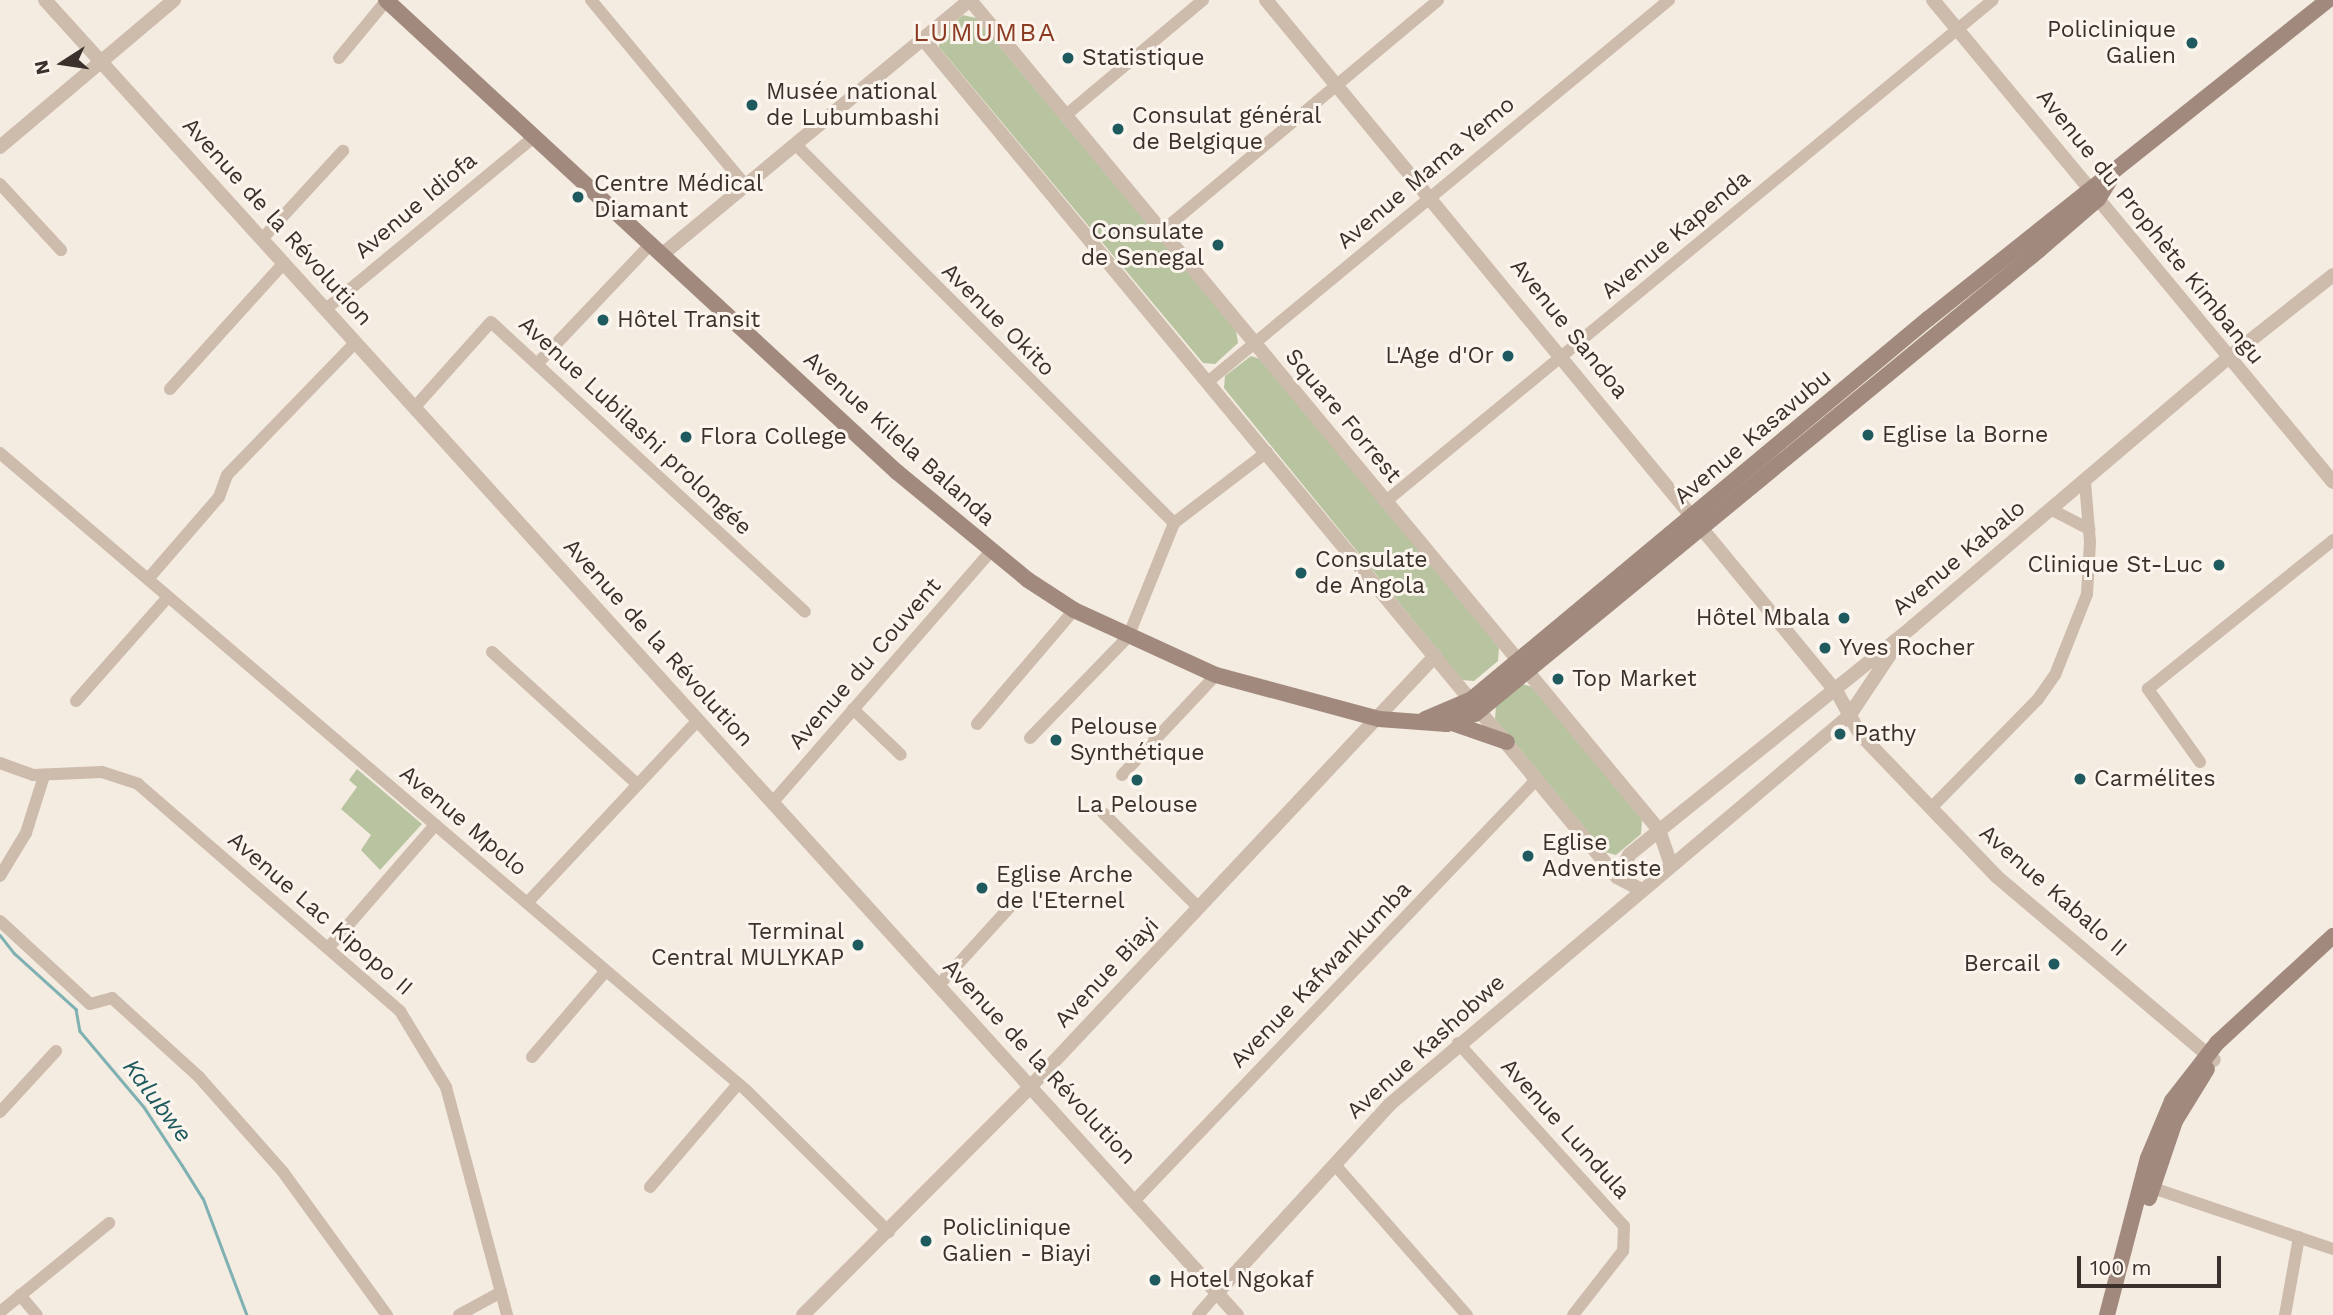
<!DOCTYPE html>
<html>
<head>
<meta charset="utf-8">
<style>
	body { margin:0 }
	#map { position:relative; width:2333px; height:1315px; overflow:hidden; background:#f4ebe1; font-family:"Work Sans",sans-serif }
	div>[style] { position:absolute }
	.green>* { inset:0; background:#b8c4a0 }
	.stream>* { height:2.5px; margin:-1.25px; padding:0 1.25px; transform-origin:1.25px; border-radius:1.25px; background:#7fb0b2 }
	.minor>* { height:12px; margin:-6px; padding:0 6px; transform-origin:6px; border-radius:6px; background:#cdbbac }
	.tertiary>* { height:14px; margin:-7px; padding:0 7px; transform-origin:7px; border-radius:7px; background:#cdbbac }
	.secondary>* { height:16px; margin:-8px; padding:0 8px; transform-origin:8px; border-radius:8px; background:#a18a7d }
	.dots>* { width:19px; height:19px; translate:-50% -50%; box-sizing:border-box; border:4px solid #fbf5ee; border-radius:50% }
	span { translate:-50% -50%; white-space:nowrap; text-align:center; line-height:1.15; -webkit-text-stroke:6px #fbf5ee; paint-order:stroke }
	.poi-label { font-size:23px; color:#3b302b }
	.right { translate:-100% -50%; text-align:right }
	.left { translate:0 -50%; text-align:left }
	.street-label { font-size:23px; color:#3b302b }
	.water-label { font-size:24px; color:#1f5a5e; font-style:italic }
	.quarter-label { font-size:26px; color:#8c3b22; letter-spacing:2px }
	.north { position:absolute; left:28px; top:28px; width:70px; height:70px; -webkit-text-stroke:5px #fbf5ee; paint-order:stroke; rotate:258deg; font-size:19px; font-weight:700; line-height:28px; text-align:center; color:#3b302b }
	.north::after { content:''; display:block; margin:auto; width:24px; height:32px; background:#3b302b; clip-path:polygon(50% 0,100% 100%,50% 72%,0 100%) }
	.scale { position:absolute; left:2077px; top:1256px; width:144px; height:32px; box-sizing:border-box; border:4px solid #3b302b; border-top:0; padding-left:9px; font-size:21px; line-height:24px; white-space:nowrap; color:#3b302b; -webkit-text-stroke:5px #fbf5ee; paint-order:stroke }
</style>
</head>
<body>
<div id="map">
	<div class="green">
		<i style="clip-path:polygon(963px 15px,976px 18px,1236px 330px,1238px 343px,1215px 364px,1203px 363px,939px 47px,939px 35px)"></i>
		<i style="clip-path:polygon(1251px 356px,1260px 359px,1499px 647px,1498px 661px,1474px 681px,1462px 680px,1224px 388px,1225px 376px)"></i>
		<i style="clip-path:polygon(1522px 684px,1533px 687px,1642px 820px,1641px 834px,1616px 855px,1605px 852px,1495px 719px,1496px 705px)"></i>
		<i style="clip-path:polygon(357px 769px,422px 824px,380px 870px,361px 850px,371px 835px,341px 809px,357px 787px,349px 780px)"></i>
	</div>
	<div class="stream">
		<i style="left:0;top:935px;width:23px;rotate:52deg"></i>
		<i style="left:14px;top:953px;width:84px;rotate:42.1deg"></i>
		<i style="left:76px;top:1009px;width:22px;rotate:80deg"></i>
		<i style="left:80px;top:1031px;width:99px;rotate:49.9deg"></i>
		<i style="left:144px;top:1107px;width:69px;rotate:56.8deg"></i>
		<i style="left:182px;top:1165px;width:39px;rotate:58deg"></i>
		<i style="left:203px;top:1198px;width:125px;rotate:69.4deg"></i>
	</div>
	<div class="minor">
		<i style="left:591px;top:0;width:242px;rotate:50.2deg"></i>
		<i style="left:339px;top:58px;width:74px;rotate:-50.5deg"></i>
		<i style="left:1066px;top:115px;width:179px;rotate:-40deg"></i>
		<i style="left:796px;top:145px;width:535px;rotate:45deg"></i>
		<i style="left:0;top:184px;width:90px;rotate:47.3deg"></i>
		<i style="left:1161px;top:232px;width:361px;rotate:-39.9deg"></i>
		<i style="left:262px;top:239px;width:120px;rotate:-47.4deg"></i>
		<i style="left:326px;top:309px;width:270px;rotate:-39.6deg"></i>
		<i style="left:537px;top:364px;width:167px;rotate:-46.5deg"></i>
		<i style="left:1210px;top:380px;width:596px;rotate:-39.62deg"></i>
		<i style="left:170px;top:389px;width:170px;rotate:-47.9deg"></i>
		<i style="left:414px;top:408px;width:115px;rotate:-48.2deg"></i>
		<i style="left:491px;top:322px;width:427px;rotate:42.7deg"></i>
		<i style="left:0;top:453px;width:982px;rotate:40.5deg"></i>
		<i style="left:747px;top:1091px;width:200px;rotate:44.8deg"></i>
		<i style="left:1385px;top:502px;width:788px;rotate:-39.55deg"></i>
		<i style="left:2052px;top:510px;width:42px;rotate:27.2deg"></i>
		<i style="left:148px;top:579px;width:108px;rotate:-49.1deg"></i>
		<i style="left:219px;top:497px;width:23px;rotate:-70deg"></i>
		<i style="left:227px;top:475px;width:185px;rotate:-45.9deg"></i>
		<i style="left:492px;top:652px;width:197px;rotate:42.3deg"></i>
		<i style="left:76px;top:701px;width:139px;rotate:-48.5deg"></i>
		<i style="left:853px;top:709px;width:66px;rotate:43.8deg"></i>
		<i style="left:977px;top:724px;width:150px;rotate:-49.6deg"></i>
		<i style="left:1030px;top:738px;width:141px;rotate:-45.9deg"></i>
		<i style="left:1128px;top:637px;width:123px;rotate:-68deg"></i>
		<i style="left:1174px;top:523px;width:117px;rotate:-37.4deg"></i>
		<i style="left:2200px;top:762px;width:90px;rotate:-125.5deg"></i>
		<i style="left:2148px;top:689px;width:238px;rotate:-38.8deg"></i>
		<i style="left:0;top:763px;width:35px;rotate:20deg"></i>
		<i style="left:33px;top:775px;width:69px;rotate:-2.5deg"></i>
		<i style="left:102px;top:772px;width:38px;rotate:18deg"></i>
		<i style="left:138px;top:784px;width:347px;rotate:40.9deg"></i>
		<i style="left:400px;top:1011px;width:89px;rotate:58.8deg"></i>
		<i style="left:446px;top:1087px;width:236px;rotate:75deg"></i>
		<i style="left:1122px;top:775px;width:137px;rotate:-46.8deg"></i>
		<i style="left:772px;top:803px;width:332px;rotate:-49deg"></i>
		<i style="left:1932px;top:807px;width:151px;rotate:-45.5deg"></i>
		<i style="left:2038px;top:699px;width:29px;rotate:-55deg"></i>
		<i style="left:2055px;top:675px;width:87px;rotate:-68.4deg"></i>
		<i style="left:2087px;top:594px;width:52px;rotate:-86.7deg"></i>
		<i style="left:2090px;top:542px;width:60px;rotate:-94.8deg"></i>
		<i style="left:1103px;top:813px;width:135px;rotate:44.7deg"></i>
		<i style="left:0;top:876px;width:50px;rotate:-58.8deg"></i>
		<i style="left:26px;top:833px;width:60px;rotate:-72.5deg"></i>
		<i style="left:527px;top:903px;width:250px;rotate:-46.9deg"></i>
		<i style="left:0;top:921px;width:122px;rotate:42.7deg"></i>
		<i style="left:90px;top:1004px;width:23px;rotate:-15deg"></i>
		<i style="left:112px;top:998px;width:118px;rotate:42.2deg"></i>
		<i style="left:199px;top:1077px;width:127px;rotate:48.5deg"></i>
		<i style="left:283px;top:1172px;width:177px;rotate:54deg"></i>
		<i style="left:329px;top:947px;width:162px;rotate:-49deg"></i>
		<i style="left:938px;top:986px;width:107px;rotate:-47.7deg"></i>
		<i style="left:1458px;top:1043px;width:247px;rotate:47.8deg"></i>
		<i style="left:1624px;top:1226px;width:25px;rotate:92deg"></i>
		<i style="left:1623px;top:1251px;width:81px;rotate:128deg"></i>
		<i style="left:532px;top:1057px;width:111px;rotate:-49.4deg"></i>
		<i style="left:0;top:1112px;width:83px;rotate:-47.4deg"></i>
		<i style="left:1335px;top:1165px;width:200px;rotate:48.7deg"></i>
		<i style="left:2144px;top:1185px;width:200px;rotate:18.7deg"></i>
		<i style="left:650px;top:1187px;width:135px;rotate:-49.5deg"></i>
		<i style="left:1136px;top:1199px;width:579px;rotate:-46.33deg"></i>
		<i style="left:20px;top:1295px;width:26px;rotate:50deg"></i>
		<i style="left:0;top:1312px;width:141px;rotate:-39.2deg"></i>
		<i style="left:459px;top:1315px;width:48px;rotate:-28.7deg"></i>
		<i style="left:1198px;top:1315px;width:29px;rotate:-49deg"></i>
		<i style="left:2285px;top:1315px;width:79px;rotate:-79.8deg"></i>
	</div>
	<div class="tertiary">
		<i style="left:45px;top:0;width:1775px;rotate:47.81deg"></i>
		<i style="left:970px;top:0;width:1079px;rotate:50.3deg"></i>
		<i style="left:1659px;top:830px;width:37px;rotate:71deg"></i>
		<i style="left:1266px;top:0;width:899px;rotate:50.5deg"></i>
		<i style="left:1838px;top:694px;width:46px;rotate:61.2deg"></i>
		<i style="left:1860px;top:734px;width:197px;rotate:46.2deg"></i>
		<i style="left:1996px;top:876px;width:285px;rotate:40.2deg"></i>
		<i style="left:1933px;top:0;width:626px;rotate:50.31deg"></i>
		<i style="left:923px;top:39px;width:1088px;rotate:50.37deg"></i>
		<i style="left:1617px;top:877px;width:27px;rotate:28deg"></i>
		<i style="left:0;top:147px;width:228px;rotate:-40.2deg"></i>
		<i style="left:664px;top:253px;width:397px;rotate:-39.6deg"></i>
		<i style="left:1617px;top:877px;width:26px;rotate:-61deg"></i>
		<i style="left:1630px;top:854px;width:362px;rotate:-38.8deg"></i>
		<i style="left:1912px;top:627px;width:415px;rotate:-40.4deg"></i>
		<i style="left:2228px;top:358px;width:134px;rotate:-38.3deg"></i>
		<i style="left:1217px;top:1293px;width:255px;rotate:-47.5deg"></i>
		<i style="left:1389px;top:1105px;width:602px;rotate:-40.22deg"></i>
		<i style="left:1849px;top:716px;width:97px;rotate:-56.3deg"></i>
		<i style="left:803px;top:1315px;width:323px;rotate:-45.1deg"></i>
		<i style="left:1031px;top:1086px;width:591px;rotate:-46.78deg"></i>
	</div>
	<div class="secondary">
		<i style="left:386px;top:0;width:696px;rotate:42.73deg"></i>
		<i style="left:897px;top:472px;width:170px;rotate:39.5deg"></i>
		<i style="left:1028px;top:580px;width:55px;rotate:33.1deg"></i>
		<i style="left:1074px;top:610px;width:156px;rotate:24.6deg"></i>
		<i style="left:1216px;top:675px;width:169px;rotate:15.1deg"></i>
		<i style="left:1379px;top:719px;width:68px;rotate:4.2deg"></i>
		<i style="left:1447px;top:724px;width:30px;rotate:-20deg"></i>
		<i style="left:1475px;top:714px;width:730px;rotate:-39.44deg"></i>
		<i style="left:2039px;top:250px;width:78px;rotate:-40.8deg"></i>
		<i style="left:2098px;top:199px;width:25px;rotate:-58deg"></i>
		<i style="left:1425px;top:719px;width:51px;rotate:-23.1deg"></i>
		<i style="left:1472px;top:699px;width:594px;rotate:-39.81deg"></i>
		<i style="left:1928px;top:319px;width:512px;rotate:-38.57deg"></i>
		<i style="left:1452px;top:723px;width:58px;rotate:19.1deg"></i>
		<i style="left:2149px;top:1198px;width:81px;rotate:-71.3deg"></i>
		<i style="left:2175px;top:1121px;width:61px;rotate:-58.4deg"></i>
		<i style="left:2107px;top:1315px;width:162px;rotate:-75.4deg"></i>
		<i style="left:2148px;top:1158px;width:62px;rotate:-67.2deg"></i>
		<i style="left:2172px;top:1101px;width:73px;rotate:-52.2deg"></i>
		<i style="left:2217px;top:1043px;width:158px;rotate:-42.7deg"></i>
	</div>
	<div class="dots">
		<i style="left:2192px;top:43px;background:#1f5a5e"></i>
		<i style="left:1068px;top:58px;background:#1f5a5e"></i>
		<i style="left:752px;top:105px;background:#1f5a5e"></i>
		<i style="left:1118px;top:129px;background:#1f5a5e"></i>
		<i style="left:578px;top:197px;background:#1f5a5e"></i>
		<i style="left:1218px;top:245px;background:#1f5a5e"></i>
		<i style="left:603px;top:320px;background:#1f5a5e"></i>
		<i style="left:1508px;top:356px;background:#1f5a5e"></i>
		<i style="left:1868px;top:435px;background:#1f5a5e"></i>
		<i style="left:686px;top:437px;background:#1f5a5e"></i>
		<i style="left:2219px;top:565px;background:#1f5a5e"></i>
		<i style="left:1301px;top:573px;background:#1f5a5e"></i>
		<i style="left:1844px;top:618px;background:#1f5a5e"></i>
		<i style="left:1825px;top:648px;background:#1f5a5e"></i>
		<i style="left:1558px;top:679px;background:#1f5a5e"></i>
		<i style="left:1840px;top:734px;background:#1f5a5e"></i>
		<i style="left:1056px;top:740px;background:#1f5a5e"></i>
		<i style="left:2080px;top:779px;background:#1f5a5e"></i>
		<i style="left:1137px;top:780px;background:#1f5a5e"></i>
		<i style="left:1528px;top:856px;background:#1f5a5e"></i>
		<i style="left:982px;top:888px;background:#1f5a5e"></i>
		<i style="left:858px;top:945px;background:#1f5a5e"></i>
		<i style="left:2054px;top:964px;background:#1f5a5e"></i>
		<i style="left:926px;top:1241px;background:#1f5a5e"></i>
		<i style="left:1155px;top:1280px;background:#1f5a5e"></i>
	</div>
	<div class="poi-label">
		<span class="right" style="left:2176px;top:43px">Policlinique<br>Galien</span>
		<span class="left" style="left:1082px;top:58px">Statistique</span>
		<span class="left" style="left:766px;top:105px">Musée national<br>de Lubumbashi</span>
		<span class="left" style="left:1132px;top:129px">Consulat général<br>de Belgique</span>
		<span class="left" style="left:594px;top:197px">Centre Médical<br>Diamant</span>
		<span class="right" style="left:1204px;top:245px">Consulate<br>de Senegal</span>
		<span class="left" style="left:617px;top:320px">Hôtel Transit</span>
		<span class="right" style="left:1494px;top:356px">L'Age d'Or</span>
		<span class="left" style="left:1882px;top:435px">Eglise la Borne</span>
		<span class="left" style="left:700px;top:437px">Flora College</span>
		<span class="left" style="left:1315px;top:573px">Consulate<br>de Angola</span>
		<span class="right" style="left:2203px;top:565px">Clinique St-Luc</span>
		<span class="right" style="left:1830px;top:618px">Hôtel Mbala</span>
		<span class="left" style="left:1839px;top:648px">Yves Rocher</span>
		<span class="left" style="left:1572px;top:679px">Top Market</span>
		<span class="left" style="left:1070px;top:740px">Pelouse<br>Synthétique</span>
		<span class="left" style="left:1854px;top:734px">Pathy</span>
		<span class="left" style="left:2094px;top:779px">Carmélites</span>
		<span style="left:1137px;top:805px">La Pelouse</span>
		<span class="left" style="left:1542px;top:856px">Eglise<br>Adventiste</span>
		<span class="left" style="left:996px;top:888px">Eglise Arche<br>de l'Eternel</span>
		<span class="right" style="left:844px;top:945px">Terminal<br>Central MULYKAP</span>
		<span class="right" style="left:2040px;top:964px">Bercail</span>
		<span class="left" style="left:942px;top:1241px">Policlinique<br>Galien - Biayi</span>
		<span class="left" style="left:1169px;top:1280px">Hotel Ngokaf</span>
	</div>
	<div class="street-label">
		<span style="left:1426px;top:173px;rotate:-40deg">Avenue Mama Yemo</span>
		<span style="left:416px;top:206px;rotate:-40deg">Avenue Idiofa</span>
		<span style="left:277px;top:222px;rotate:48deg">Avenue de la Révolution</span>
		<span style="left:2150px;top:227px;rotate:51deg">Avenue du Prophète Kimbangu</span>
		<span style="left:1676px;top:235px;rotate:-40deg">Avenue Kapenda</span>
		<span style="left:998px;top:320px;rotate:45deg">Avenue Okito</span>
		<span style="left:1569px;top:329px;rotate:51deg">Avenue Sandoa</span>
		<span style="left:1343px;top:416px;rotate:50deg">Square Forrest</span>
		<span style="left:635px;top:426px;rotate:43deg">Avenue Lubilashi prolongée</span>
		<span style="left:1753px;top:437px;rotate:-40deg">Avenue Kasavubu</span>
		<span style="left:899px;top:439px;rotate:42deg">Avenue Kilela Balanda</span>
		<span style="left:1959px;top:558px;rotate:-40deg">Avenue Kabalo</span>
		<span style="left:658px;top:643px;rotate:48deg">Avenue de la Révolution</span>
		<span style="left:865px;top:664px;rotate:-49deg">Avenue du Couvent</span>
		<span style="left:463px;top:821px;rotate:40deg">Avenue Mpolo</span>
		<span style="left:2053px;top:891px;rotate:41deg">Avenue Kabalo II</span>
		<span style="left:320px;top:914px;rotate:41deg">Avenue Lac Kipopo II</span>
		<span style="left:1107px;top:973px;rotate:-47deg">Avenue Biayi</span>
		<span style="left:1321px;top:975px;rotate:-46deg">Avenue Kafwankumba</span>
		<span style="left:1426px;top:1047px;rotate:-42deg">Avenue Kashobwe</span>
		<span style="left:1039px;top:1062px;rotate:47deg">Avenue de la Révolution</span>
		<span style="left:1565px;top:1129px;rotate:48deg">Avenue Lundula</span>
	</div>
	<div class="water-label">
		<span style="left:157px;top:1101px;rotate:53deg">Kalubwe</span>
	</div>
	<div class="quarter-label">
		<span style="left:985px;top:33px">LUMUMBA</span>
	</div>
	<div class="north">N</div>
	<div class="scale">100 m</div>
</div>
</body>
</html>
